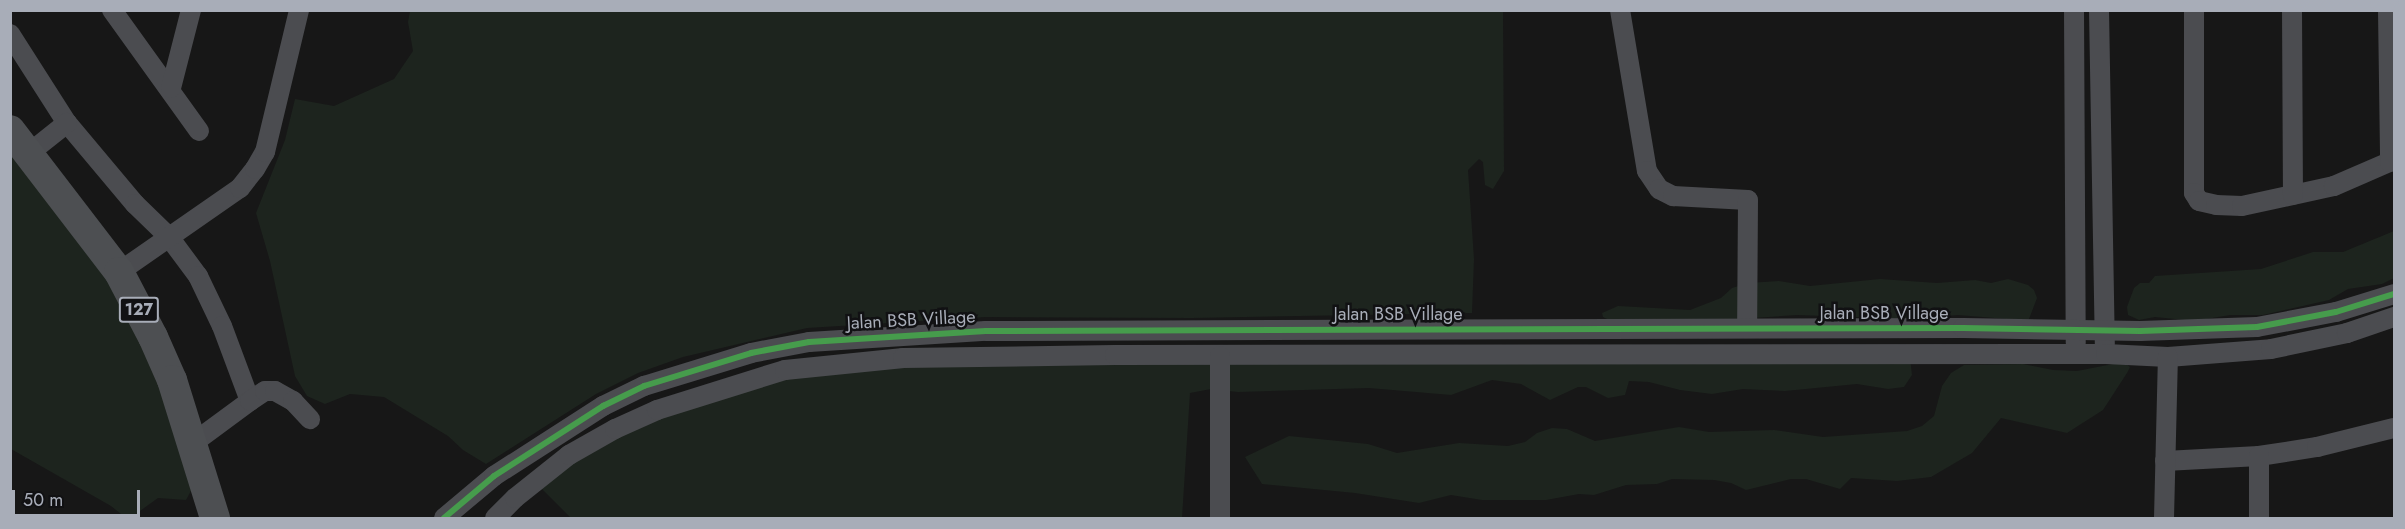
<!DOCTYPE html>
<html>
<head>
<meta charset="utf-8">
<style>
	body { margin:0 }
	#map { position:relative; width:2405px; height:529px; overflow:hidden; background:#171717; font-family:Jost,sans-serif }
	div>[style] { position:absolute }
	.green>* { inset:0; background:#1d241e }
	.street>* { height:20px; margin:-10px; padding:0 10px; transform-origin:10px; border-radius:10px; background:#4b4c50 }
	.primary>* { height:30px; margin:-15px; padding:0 15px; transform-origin:15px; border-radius:15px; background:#4d4f52 }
	.cycleway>* { height:6px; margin:-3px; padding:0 3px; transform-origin:3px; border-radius:3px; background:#469c4c }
	span { translate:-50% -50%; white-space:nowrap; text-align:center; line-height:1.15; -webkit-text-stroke:5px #111113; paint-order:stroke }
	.shield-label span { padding:2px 4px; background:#111113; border:2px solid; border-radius:4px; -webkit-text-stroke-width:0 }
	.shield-label { font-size:16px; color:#a8adb8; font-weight:700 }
	.street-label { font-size:18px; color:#a8adb8 }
	.frame { position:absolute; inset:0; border:12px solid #a8adb8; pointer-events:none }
	.scale { position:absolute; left:12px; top:490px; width:128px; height:27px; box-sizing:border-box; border:3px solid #a8adb8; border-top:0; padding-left:8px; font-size:18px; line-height:21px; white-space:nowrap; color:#a8adb8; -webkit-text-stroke:4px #111113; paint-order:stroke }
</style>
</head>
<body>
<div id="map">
	<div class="green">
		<i style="clip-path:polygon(410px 11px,1503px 11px,1504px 171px,1493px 189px,1485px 185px,1483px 162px,1479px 159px,1468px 170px,1474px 259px,1472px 313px,1192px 318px,986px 317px,807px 328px,683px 357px,638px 373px,596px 394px,486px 464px,463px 450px,448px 436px,384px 397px,350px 394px,325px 404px,307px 396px,295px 376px,270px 261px,256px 213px,285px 140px,295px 99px,334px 106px,394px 79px,413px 51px,408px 22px)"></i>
		<i style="clip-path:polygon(11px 144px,121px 294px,172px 402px,193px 487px,186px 500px,158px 498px,140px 511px,138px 518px,126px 518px,111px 506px,11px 449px)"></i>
		<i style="clip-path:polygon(2394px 231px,2394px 278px,2382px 284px,2348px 289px,2329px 300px,2263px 315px,2230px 315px,2195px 321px,2155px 317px,2139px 320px,2128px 315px,2127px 307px,2134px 288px,2140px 283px,2149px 283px,2155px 276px,2261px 269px,2313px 252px,2343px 252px)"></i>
		<i style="clip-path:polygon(1880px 279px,1937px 283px,1975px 280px,1991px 283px,2008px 279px,2028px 285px,2034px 290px,2037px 298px,2029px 319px,2018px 320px,1958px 315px,1911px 319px,1797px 315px,1707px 321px,1609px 320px,1603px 317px,1602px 313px,1618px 306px,1690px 310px,1721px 298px,1732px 288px,1748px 283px,1779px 281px,1810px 286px)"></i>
		<i style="clip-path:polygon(1910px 357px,1912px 375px,1904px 387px,1888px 389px,1857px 384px,1785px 391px,1743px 389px,1712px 394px,1680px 390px,1649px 382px,1629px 381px,1625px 395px,1608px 398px,1586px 387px,1578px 387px,1550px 400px,1521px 384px,1492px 380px,1451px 395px,1369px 388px,1238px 392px,1211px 389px,1190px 393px,1182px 518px,571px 518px,538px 485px,617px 433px,786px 374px,903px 362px)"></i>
		<i style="clip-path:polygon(2123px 362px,2130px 367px,2127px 373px,2103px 410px,2067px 433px,2001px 418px,1972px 453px,1931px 477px,1897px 481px,1851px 478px,1840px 489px,1806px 479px,1791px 479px,1746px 490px,1731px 483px,1714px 480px,1672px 479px,1657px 484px,1626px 485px,1594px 495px,1579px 494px,1546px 500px,1482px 500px,1451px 495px,1419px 503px,1355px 493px,1262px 484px,1245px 457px,1289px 436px,1368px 444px,1397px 453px,1459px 443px,1508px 446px,1525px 442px,1537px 433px,1552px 428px,1567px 429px,1595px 441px,1679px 427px,1709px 432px,1774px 430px,1823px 437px,1907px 431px,1922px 426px,1934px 416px,1942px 386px,1951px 373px,1964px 365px,2023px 364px,2053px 370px,2077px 371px)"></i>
	</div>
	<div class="street">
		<i style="left:112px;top:10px;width:149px;rotate:54.3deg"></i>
		<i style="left:1620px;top:10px;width:163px;rotate:80.5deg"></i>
		<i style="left:1647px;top:171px;width:22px;rotate:56deg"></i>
		<i style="left:1659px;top:189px;width:16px;rotate:27deg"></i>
		<i style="left:1673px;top:196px;width:75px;rotate:3.1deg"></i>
		<i style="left:1748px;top:200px;width:128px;rotate:90.4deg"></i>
		<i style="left:2074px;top:10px;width:333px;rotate:89.7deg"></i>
		<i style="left:2099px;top:10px;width:334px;rotate:89deg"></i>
		<i style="left:2194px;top:10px;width:183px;rotate:90deg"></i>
		<i style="left:2194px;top:193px;width:9px;rotate:58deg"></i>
		<i style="left:2199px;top:201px;width:17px;rotate:13deg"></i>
		<i style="left:2216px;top:205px;width:26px;rotate:2deg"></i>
		<i style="left:2242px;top:206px;width:94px;rotate:-12.3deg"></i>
		<i style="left:2334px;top:186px;width:65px;rotate:-23.4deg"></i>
		<i style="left:2292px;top:10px;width:185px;rotate:89.7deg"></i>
		<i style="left:2388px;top:10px;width:152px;rotate:89.2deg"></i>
		<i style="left:10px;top:34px;width:106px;rotate:57.4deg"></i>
		<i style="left:67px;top:123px;width:106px;rotate:50deg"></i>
		<i style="left:135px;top:204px;width:47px;rotate:44.1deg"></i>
		<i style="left:169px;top:237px;width:49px;rotate:53.4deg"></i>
		<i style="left:198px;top:276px;width:55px;rotate:64.4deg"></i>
		<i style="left:222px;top:326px;width:80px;rotate:69.5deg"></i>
		<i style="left:250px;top:401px;width:71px;rotate:143.6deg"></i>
		<i style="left:171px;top:88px;width:81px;rotate:-75.6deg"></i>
		<i style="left:28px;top:154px;width:50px;rotate:-38.5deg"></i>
		<i style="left:119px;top:272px;width:147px;rotate:-34.8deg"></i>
		<i style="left:240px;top:188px;width:24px;rotate:-52deg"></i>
		<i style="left:255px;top:169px;width:20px;rotate:-60deg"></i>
		<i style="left:265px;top:152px;width:146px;rotate:-76.5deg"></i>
		<i style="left:250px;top:401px;width:18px;rotate:-34deg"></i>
		<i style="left:265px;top:391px;width:10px"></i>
		<i style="left:275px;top:391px;width:21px;rotate:29deg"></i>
		<i style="left:293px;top:401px;width:25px;rotate:47deg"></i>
		<i style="left:2165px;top:461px;width:94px;rotate:-3deg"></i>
		<i style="left:2259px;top:456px;width:59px;rotate:-8.8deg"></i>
		<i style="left:2317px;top:447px;width:79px;rotate:-13.9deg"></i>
		<i style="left:444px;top:518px;width:65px;rotate:-40deg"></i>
		<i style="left:494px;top:476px;width:130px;rotate:-32.7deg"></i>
		<i style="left:603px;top:406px;width:46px;rotate:-26deg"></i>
		<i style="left:644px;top:386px;width:112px;rotate:-17.1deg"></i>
		<i style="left:751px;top:353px;width:59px;rotate:-10.7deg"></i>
		<i style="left:809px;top:342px;width:177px;rotate:-3.6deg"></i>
		<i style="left:986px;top:331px;width:977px;rotate:-0.18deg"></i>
		<i style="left:1963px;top:328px;width:177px;rotate:1deg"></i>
		<i style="left:2140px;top:331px;width:117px;rotate:-2deg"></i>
		<i style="left:2257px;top:327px;width:80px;rotate:-10.8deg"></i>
		<i style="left:2336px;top:312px;width:61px;rotate:-17.2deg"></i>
		<i style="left:495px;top:518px;width:28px;rotate:-45deg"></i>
		<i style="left:515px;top:498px;width:69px;rotate:-38.5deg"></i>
		<i style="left:569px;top:455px;width:53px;rotate:-29.5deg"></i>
		<i style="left:615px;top:429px;width:46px;rotate:-24.3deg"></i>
		<i style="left:657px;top:410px;width:134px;rotate:-17.4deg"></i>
		<i style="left:785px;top:370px;width:119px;rotate:-5.8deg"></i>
		<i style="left:903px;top:358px;width:212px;rotate:-0.8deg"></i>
		<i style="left:1115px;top:355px;width:991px;rotate:-0.06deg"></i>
		<i style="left:2106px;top:354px;width:62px;rotate:2.8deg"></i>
		<i style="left:2168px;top:357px;width:103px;rotate:-4.4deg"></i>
		<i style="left:2271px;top:349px;width:78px;rotate:-11.9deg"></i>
		<i style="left:2347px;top:333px;width:50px;rotate:-18.8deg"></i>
		<i style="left:1220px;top:518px;width:162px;rotate:-90deg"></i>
		<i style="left:2164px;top:518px;width:161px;rotate:-88.6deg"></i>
		<i style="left:2259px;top:518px;width:62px;rotate:-90deg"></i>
	</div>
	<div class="primary">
		<i style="left:10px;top:130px;width:179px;rotate:52.5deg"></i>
		<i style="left:119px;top:272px;width:73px;rotate:62.4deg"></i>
		<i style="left:153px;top:337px;width:47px;rotate:66.2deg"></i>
		<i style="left:172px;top:380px;width:145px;rotate:72.7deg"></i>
	</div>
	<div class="cycleway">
		<i style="left:444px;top:518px;width:65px;rotate:-40deg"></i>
		<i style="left:494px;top:476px;width:130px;rotate:-32.7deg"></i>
		<i style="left:603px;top:406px;width:46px;rotate:-26deg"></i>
		<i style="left:644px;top:386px;width:112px;rotate:-17.1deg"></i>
		<i style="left:751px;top:353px;width:59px;rotate:-10.7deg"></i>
		<i style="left:809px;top:342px;width:177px;rotate:-3.6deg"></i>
		<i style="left:986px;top:331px;width:977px;rotate:-0.18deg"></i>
		<i style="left:1963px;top:328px;width:177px;rotate:1deg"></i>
		<i style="left:2140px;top:331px;width:117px;rotate:-2deg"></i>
		<i style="left:2257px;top:327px;width:80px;rotate:-10.8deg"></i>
		<i style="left:2336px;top:312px;width:61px;rotate:-17.2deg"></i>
	</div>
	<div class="shield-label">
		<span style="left:139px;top:310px">127</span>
	</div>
	<div class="street-label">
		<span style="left:1884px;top:313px">Jalan BSB Village</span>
		<span style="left:1398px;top:314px">Jalan BSB Village</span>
		<span style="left:911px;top:320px;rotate:-3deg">Jalan BSB Village</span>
	</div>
	<div class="frame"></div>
	<div class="scale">50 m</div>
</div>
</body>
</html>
